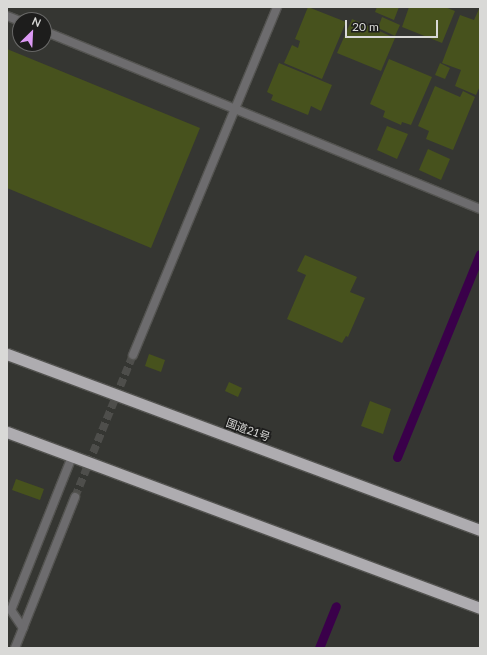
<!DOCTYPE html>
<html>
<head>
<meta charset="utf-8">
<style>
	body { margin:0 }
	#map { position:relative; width:487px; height:655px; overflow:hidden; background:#353632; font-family:Lato,"Noto Sans JP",sans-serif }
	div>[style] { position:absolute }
	.stream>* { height:9px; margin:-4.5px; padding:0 4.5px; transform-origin:4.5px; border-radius:4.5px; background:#3a004a }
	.building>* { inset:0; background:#47521d }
	.minor-tunnel>* { height:8px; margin-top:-4px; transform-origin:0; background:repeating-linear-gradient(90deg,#4e4e4b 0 8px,transparent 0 12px) }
	.roads { filter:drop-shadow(1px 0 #535350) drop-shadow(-1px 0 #535350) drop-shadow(0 1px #535350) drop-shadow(0 -1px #535350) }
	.minor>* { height:8px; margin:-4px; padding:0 4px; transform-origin:4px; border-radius:4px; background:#6d6c6e }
	.trunk>* { height:11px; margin:-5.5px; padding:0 5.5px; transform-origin:5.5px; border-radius:5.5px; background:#aeacb0 }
	span { translate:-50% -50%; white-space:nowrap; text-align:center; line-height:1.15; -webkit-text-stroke:3.5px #1d1d1c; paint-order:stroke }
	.street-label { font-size:11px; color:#d9d9d7 }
	.frame { position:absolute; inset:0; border:8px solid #d9d9d7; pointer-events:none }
	.north { position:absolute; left:12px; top:12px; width:40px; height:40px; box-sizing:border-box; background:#1d1d1c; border:1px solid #686867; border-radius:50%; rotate:24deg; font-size:11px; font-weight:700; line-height:16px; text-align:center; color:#d9d9d7 }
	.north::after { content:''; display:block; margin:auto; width:14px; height:18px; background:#dc99f4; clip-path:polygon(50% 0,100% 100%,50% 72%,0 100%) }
	.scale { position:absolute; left:345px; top:20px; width:93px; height:18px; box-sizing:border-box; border:2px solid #d9d9d7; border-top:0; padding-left:5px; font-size:12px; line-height:14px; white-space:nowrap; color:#d9d9d7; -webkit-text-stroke:3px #1d1d1c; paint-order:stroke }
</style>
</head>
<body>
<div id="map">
	<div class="stream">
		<i style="left:397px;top:457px;width:219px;rotate:-67.8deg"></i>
		<i style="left:319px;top:648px;width:45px;rotate:-68deg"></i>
	</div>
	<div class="building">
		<i style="clip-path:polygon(308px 7px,346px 22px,322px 79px,284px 63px,292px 45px,298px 48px,300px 41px,295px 39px)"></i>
		<i style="clip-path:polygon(377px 7px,399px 7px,394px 20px,375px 12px)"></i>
		<i style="clip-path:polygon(409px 7px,445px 7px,455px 11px,442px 43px,402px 27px)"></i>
		<i style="clip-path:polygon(479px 9px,480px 86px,476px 95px,455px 86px,461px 70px,442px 63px,460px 15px,474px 20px)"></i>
		<i style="clip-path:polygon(382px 17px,400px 25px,395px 36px,378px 28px)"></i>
		<i style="clip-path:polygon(352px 19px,395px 38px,381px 71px,337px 53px)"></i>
		<i style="clip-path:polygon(7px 49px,200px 128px,151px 248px,7px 188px)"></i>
		<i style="clip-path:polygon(389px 59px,432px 77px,411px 125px,402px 122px,401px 125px,383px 117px,385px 111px,370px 104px)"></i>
		<i style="clip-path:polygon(279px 63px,332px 85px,321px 111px,311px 106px,308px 115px,271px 100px,273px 95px,267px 92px)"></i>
		<i style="clip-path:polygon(440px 63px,450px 68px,445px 79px,435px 75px)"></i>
		<i style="clip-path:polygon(435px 86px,460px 97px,463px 91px,475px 97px,453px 150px,426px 139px,429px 131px,418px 126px)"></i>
		<i style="clip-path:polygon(387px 126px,408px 134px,397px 159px,377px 150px)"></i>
		<i style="clip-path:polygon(428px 149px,450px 159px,441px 180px,419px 170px)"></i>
		<i style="clip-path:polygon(305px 255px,357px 277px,350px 292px,365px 298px,348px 337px,346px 336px,342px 343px,287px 319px,306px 275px,297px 271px)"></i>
		<i style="clip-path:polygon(149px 354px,165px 360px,161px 372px,145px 366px)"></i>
		<i style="clip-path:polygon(229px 382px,242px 388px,238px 397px,225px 391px)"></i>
		<i style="clip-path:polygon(370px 401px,391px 409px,383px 434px,361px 426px)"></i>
		<i style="clip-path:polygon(16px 479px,44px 489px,40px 500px,12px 490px)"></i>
	</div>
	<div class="minor-tunnel">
		<i style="left:75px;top:497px;width:153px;rotate:-67.8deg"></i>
	</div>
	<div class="roads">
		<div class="minor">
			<i style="left:7px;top:16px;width:14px;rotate:21deg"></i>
			<i style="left:44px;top:31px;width:471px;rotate:22.2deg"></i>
			<i style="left:133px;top:355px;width:377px;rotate:-67.5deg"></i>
			<i style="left:23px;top:628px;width:141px;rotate:-68.3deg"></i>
			<i style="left:15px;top:648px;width:22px;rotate:-68deg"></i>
			<i style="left:23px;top:628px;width:22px;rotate:-124deg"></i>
			<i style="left:11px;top:610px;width:165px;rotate:-68.3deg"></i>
		</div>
		<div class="trunk">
			<i style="left:7px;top:354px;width:505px;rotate:20.41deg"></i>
			<i style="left:7px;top:432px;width:505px;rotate:20.41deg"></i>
		</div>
	</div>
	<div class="street-label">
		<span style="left:248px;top:430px;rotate:20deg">国道21号</span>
	</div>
	<div class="frame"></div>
	<div class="north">N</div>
	<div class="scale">20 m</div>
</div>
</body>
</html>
